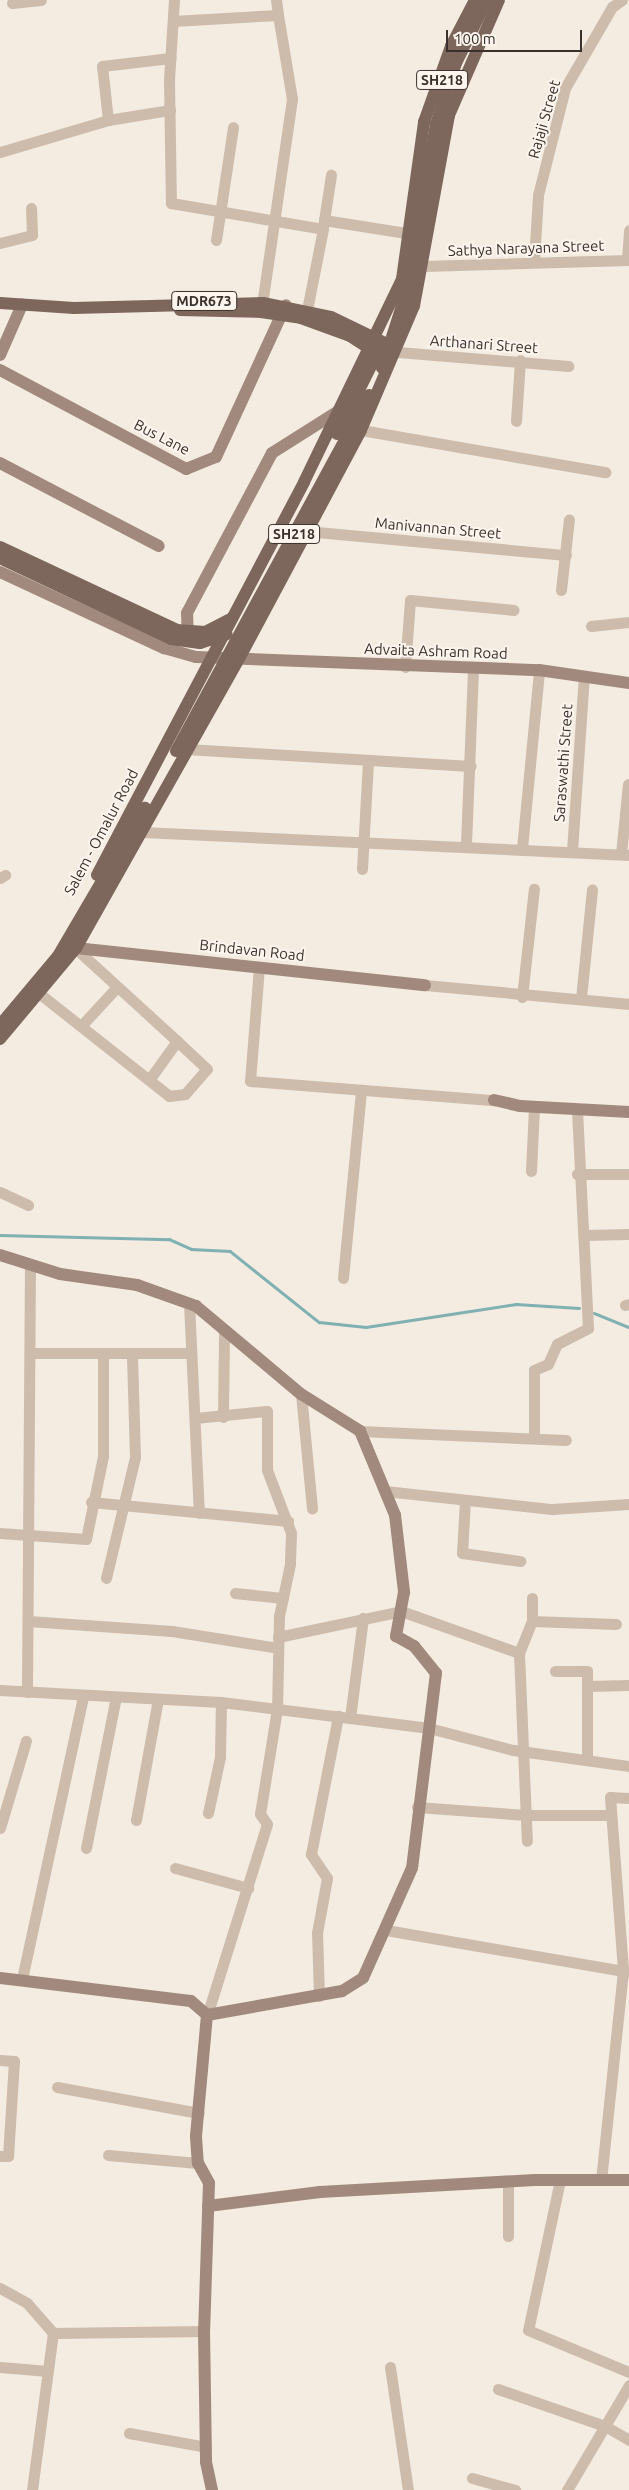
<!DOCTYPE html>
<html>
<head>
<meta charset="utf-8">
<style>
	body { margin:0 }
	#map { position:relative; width:629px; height:2490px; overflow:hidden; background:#f4ebe1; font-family:Ubuntu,sans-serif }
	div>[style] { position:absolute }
	.stream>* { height:2.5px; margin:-1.25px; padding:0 1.25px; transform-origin:1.25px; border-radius:1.25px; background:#7fb0b2 }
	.street>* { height:11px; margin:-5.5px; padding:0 5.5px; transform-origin:5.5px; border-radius:5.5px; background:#cdbbac }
	.secondary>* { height:12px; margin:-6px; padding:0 6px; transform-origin:6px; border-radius:6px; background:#a18a7d }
	.primary>* { height:12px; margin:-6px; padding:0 6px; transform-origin:6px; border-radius:6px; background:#7d675c }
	span { translate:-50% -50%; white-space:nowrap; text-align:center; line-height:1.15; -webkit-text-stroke:4px #fbf5ee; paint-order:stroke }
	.shield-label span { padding:1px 4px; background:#fbf5ee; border:1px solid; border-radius:4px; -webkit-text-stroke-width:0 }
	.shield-label { font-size:14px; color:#3b302b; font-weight:700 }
	.street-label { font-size:15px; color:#3b302b }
	.scale { position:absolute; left:446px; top:30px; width:136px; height:22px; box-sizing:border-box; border:2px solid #3b302b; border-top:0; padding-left:6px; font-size:15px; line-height:18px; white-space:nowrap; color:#3b302b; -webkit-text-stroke:4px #fbf5ee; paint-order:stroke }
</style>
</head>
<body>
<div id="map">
	<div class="stream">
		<i style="left:0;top:1235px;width:169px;rotate:1.4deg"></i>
		<i style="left:169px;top:1239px;width:24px;rotate:24deg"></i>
		<i style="left:191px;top:1249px;width:39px;rotate:3deg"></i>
		<i style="left:230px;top:1251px;width:114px;rotate:38.6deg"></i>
		<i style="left:319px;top:1322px;width:47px;rotate:6.1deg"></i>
		<i style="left:366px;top:1327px;width:152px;rotate:-8.7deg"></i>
		<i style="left:516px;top:1304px;width:63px;rotate:3.6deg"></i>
		<i style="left:594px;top:1313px;width:38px;rotate:22deg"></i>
	</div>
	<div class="street">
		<i style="left:174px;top:0;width:80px;rotate:93.6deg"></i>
		<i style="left:169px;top:80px;width:123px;rotate:89.1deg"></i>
		<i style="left:171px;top:203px;width:154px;rotate:9.7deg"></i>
		<i style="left:323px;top:229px;width:83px;rotate:101.2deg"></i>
		<i style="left:276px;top:0;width:15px;rotate:82deg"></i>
		<i style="left:12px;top:3px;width:29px;rotate:-6deg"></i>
		<i style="left:173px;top:21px;width:105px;rotate:-3.3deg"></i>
		<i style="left:278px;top:15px;width:85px;rotate:80.5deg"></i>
		<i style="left:292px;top:99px;width:215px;rotate:98.3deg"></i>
		<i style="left:108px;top:120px;width:54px;rotate:-96.3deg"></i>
		<i style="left:102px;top:66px;width:69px;rotate:-6.6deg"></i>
		<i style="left:0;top:152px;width:113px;rotate:-16.5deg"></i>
		<i style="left:108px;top:120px;width:63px;rotate:-9.2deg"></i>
		<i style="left:324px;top:220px;width:83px;rotate:9deg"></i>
		<i style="left:323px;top:227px;width:53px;rotate:-81.3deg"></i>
		<i style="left:216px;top:240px;width:114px;rotate:-81.4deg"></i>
		<i style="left:0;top:243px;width:33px;rotate:-14deg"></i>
		<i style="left:32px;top:235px;width:27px;rotate:-92deg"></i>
		<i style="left:627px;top:260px;width:30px;rotate:-86deg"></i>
		<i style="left:534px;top:261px;width:66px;rotate:-86.5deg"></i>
		<i style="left:538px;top:195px;width:110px;rotate:-75.8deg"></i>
		<i style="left:565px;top:88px;width:94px;rotate:-59.9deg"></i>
		<i style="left:612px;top:7px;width:12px;rotate:-35deg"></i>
		<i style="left:424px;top:266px;width:205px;rotate:-1.7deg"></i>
		<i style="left:398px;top:352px;width:171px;rotate:4.7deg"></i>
		<i style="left:516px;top:421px;width:61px;rotate:-86.2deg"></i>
		<i style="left:361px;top:430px;width:248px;rotate:9.8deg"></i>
		<i style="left:306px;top:531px;width:261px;rotate:5.3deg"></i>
		<i style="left:561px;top:590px;width:71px;rotate:-83.6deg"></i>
		<i style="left:591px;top:626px;width:38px;rotate:-6deg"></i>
		<i style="left:405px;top:667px;width:67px;rotate:-85.7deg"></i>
		<i style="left:410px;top:600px;width:104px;rotate:5.5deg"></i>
		<i style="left:186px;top:749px;width:285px;rotate:3.4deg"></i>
		<i style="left:142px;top:832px;width:488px;rotate:2.7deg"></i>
		<i style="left:466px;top:844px;width:175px;rotate:-87.7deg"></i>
		<i style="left:522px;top:848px;width:179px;rotate:-84.5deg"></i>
		<i style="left:572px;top:851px;width:175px;rotate:-86.1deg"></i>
		<i style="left:621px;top:854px;width:70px;rotate:-84.3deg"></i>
		<i style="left:362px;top:869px;width:108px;rotate:-86.8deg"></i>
		<i style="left:0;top:878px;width:6px;rotate:-31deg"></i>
		<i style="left:73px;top:946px;width:141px;rotate:42.4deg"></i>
		<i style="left:177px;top:1041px;width:48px;rotate:125.7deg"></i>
		<i style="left:259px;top:967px;width:114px;rotate:94.5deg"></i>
		<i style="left:250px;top:1081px;width:245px;rotate:4.5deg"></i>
		<i style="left:425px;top:985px;width:205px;rotate:5.3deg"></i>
		<i style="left:40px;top:994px;width:164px;rotate:38.3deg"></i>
		<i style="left:169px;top:1096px;width:16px;rotate:-7deg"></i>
		<i style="left:185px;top:1094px;width:33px;rotate:-49deg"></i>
		<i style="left:207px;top:1069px;width:41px;rotate:-137deg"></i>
		<i style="left:522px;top:997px;width:109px;rotate:-83.7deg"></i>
		<i style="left:581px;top:998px;width:109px;rotate:-84.2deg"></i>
		<i style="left:81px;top:1026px;width:53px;rotate:-47.3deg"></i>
		<i style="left:531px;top:1171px;width:64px;rotate:-87.3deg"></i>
		<i style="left:577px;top:1174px;width:52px"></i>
		<i style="left:0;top:1192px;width:31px;rotate:25deg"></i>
		<i style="left:584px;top:1235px;width:45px;rotate:-1.3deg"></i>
		<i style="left:343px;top:1278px;width:189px;rotate:-84.5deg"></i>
		<i style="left:189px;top:1303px;width:210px;rotate:87.3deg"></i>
		<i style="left:625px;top:1305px;width:4px;rotate:-14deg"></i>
		<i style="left:30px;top:1353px;width:161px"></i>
		<i style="left:301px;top:1394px;width:115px;rotate:84.5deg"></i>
		<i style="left:223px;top:1417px;width:86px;rotate:-89.3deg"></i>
		<i style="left:195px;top:1418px;width:72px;rotate:-5.6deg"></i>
		<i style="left:267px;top:1411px;width:59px;rotate:90deg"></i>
		<i style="left:267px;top:1470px;width:67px;rotate:69.1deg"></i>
		<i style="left:291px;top:1533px;width:31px;rotate:92deg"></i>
		<i style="left:290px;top:1564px;width:53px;rotate:101.9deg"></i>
		<i style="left:279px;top:1616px;width:93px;rotate:91.2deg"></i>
		<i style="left:277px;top:1709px;width:106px;rotate:99.2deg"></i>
		<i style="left:260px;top:1814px;width:12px;rotate:55deg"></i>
		<i style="left:267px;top:1824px;width:200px;rotate:107.4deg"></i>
		<i style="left:360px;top:1431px;width:206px;rotate:2.5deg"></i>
		<i style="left:534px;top:1437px;width:67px;rotate:-90deg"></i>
		<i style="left:534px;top:1370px;width:15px;rotate:-23deg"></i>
		<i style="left:548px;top:1364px;width:22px;rotate:-66deg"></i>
		<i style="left:557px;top:1344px;width:35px;rotate:-27deg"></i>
		<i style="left:588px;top:1328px;width:219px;rotate:-92.9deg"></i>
		<i style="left:385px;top:1491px;width:168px;rotate:6.2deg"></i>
		<i style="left:552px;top:1509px;width:77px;rotate:-3.7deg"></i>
		<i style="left:465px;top:1500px;width:53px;rotate:93.2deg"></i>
		<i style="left:462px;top:1553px;width:59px;rotate:7.9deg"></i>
		<i style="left:91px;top:1502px;width:198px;rotate:5.5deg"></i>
		<i style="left:0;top:1533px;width:86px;rotate:4deg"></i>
		<i style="left:86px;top:1539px;width:85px;rotate:-78.4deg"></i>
		<i style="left:103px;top:1456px;width:103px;rotate:-90deg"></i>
		<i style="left:106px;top:1578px;width:124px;rotate:-76.5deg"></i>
		<i style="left:135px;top:1457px;width:104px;rotate:-91.7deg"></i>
		<i style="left:235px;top:1593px;width:48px;rotate:5.9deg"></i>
		<i style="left:28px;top:1621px;width:144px;rotate:4deg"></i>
		<i style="left:172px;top:1631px;width:107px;rotate:9.1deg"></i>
		<i style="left:532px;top:1621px;width:84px;rotate:2deg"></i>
		<i style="left:278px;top:1637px;width:126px;rotate:-11.9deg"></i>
		<i style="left:401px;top:1611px;width:125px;rotate:19.6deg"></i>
		<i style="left:519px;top:1653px;width:188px;rotate:87.6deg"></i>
		<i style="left:519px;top:1653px;width:35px;rotate:-68deg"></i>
		<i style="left:532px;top:1621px;width:23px;rotate:-90deg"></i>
		<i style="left:555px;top:1671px;width:32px"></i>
		<i style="left:587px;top:1671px;width:89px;rotate:90deg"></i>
		<i style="left:587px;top:1686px;width:42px;rotate:-1.4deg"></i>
		<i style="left:0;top:1690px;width:221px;rotate:3.1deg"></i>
		<i style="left:221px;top:1702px;width:210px;rotate:7.1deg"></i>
		<i style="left:429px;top:1728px;width:87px;rotate:14.7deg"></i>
		<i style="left:513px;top:1750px;width:117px;rotate:7.9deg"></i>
		<i style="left:27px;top:1692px;width:425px;rotate:-89.6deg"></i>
		<i style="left:350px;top:1718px;width:101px;rotate:-82.6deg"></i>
		<i style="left:629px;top:1798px;width:19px;rotate:-177deg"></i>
		<i style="left:610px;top:1797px;width:174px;rotate:85.7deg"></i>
		<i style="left:623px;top:1971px;width:6px;rotate:9deg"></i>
		<i style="left:417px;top:1807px;width:110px;rotate:4.2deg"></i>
		<i style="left:527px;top:1815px;width:84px"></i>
		<i style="left:208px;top:1813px;width:57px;rotate:-77.9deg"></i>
		<i style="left:220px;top:1757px;width:55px;rotate:-89deg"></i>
		<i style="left:136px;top:1820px;width:123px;rotate:-79.7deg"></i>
		<i style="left:0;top:1828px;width:91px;rotate:-73.4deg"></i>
		<i style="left:86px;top:1848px;width:154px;rotate:-78.8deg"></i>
		<i style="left:175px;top:1868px;width:76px;rotate:15.3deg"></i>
		<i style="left:386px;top:1930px;width:241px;rotate:9.8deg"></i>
		<i style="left:623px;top:1971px;width:210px;rotate:96deg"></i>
		<i style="left:22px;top:1979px;width:289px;rotate:-77.8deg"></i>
		<i style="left:319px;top:1996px;width:63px;rotate:-91.8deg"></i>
		<i style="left:317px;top:1933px;width:56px;rotate:-79.7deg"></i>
		<i style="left:327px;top:1878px;width:29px;rotate:-124deg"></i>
		<i style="left:311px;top:1854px;width:141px;rotate:-78.9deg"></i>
		<i style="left:0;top:2060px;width:14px;rotate:4deg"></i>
		<i style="left:14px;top:2061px;width:95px;rotate:93.6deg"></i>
		<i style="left:8px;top:2156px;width:8px;rotate:180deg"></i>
		<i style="left:57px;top:2087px;width:144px;rotate:10.4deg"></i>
		<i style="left:108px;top:2155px;width:90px;rotate:5.1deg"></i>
		<i style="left:560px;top:2180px;width:153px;rotate:102deg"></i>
		<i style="left:528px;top:2330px;width:109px;rotate:22.6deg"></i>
		<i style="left:508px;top:2181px;width:55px;rotate:90deg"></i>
		<i style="left:0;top:2288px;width:31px;rotate:29deg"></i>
		<i style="left:27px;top:2303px;width:40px;rotate:49deg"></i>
		<i style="left:53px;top:2333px;width:151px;rotate:-0.8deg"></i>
		<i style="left:0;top:2367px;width:48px;rotate:4.8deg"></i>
		<i style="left:390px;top:2367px;width:124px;rotate:81.7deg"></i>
		<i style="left:498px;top:2389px;width:113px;rotate:19.1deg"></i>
		<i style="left:605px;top:2426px;width:28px;rotate:30deg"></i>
		<i style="left:129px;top:2433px;width:78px;rotate:10.3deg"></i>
		<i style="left:472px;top:2478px;width:45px;rotate:15.6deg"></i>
		<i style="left:32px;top:2490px;width:158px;rotate:-82.4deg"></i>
		<i style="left:567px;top:2490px;width:122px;rotate:-59.4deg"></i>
	</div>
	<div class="secondary">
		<i style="left:0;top:355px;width:55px;rotate:-66.3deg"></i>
		<i style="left:0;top:370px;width:211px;rotate:28deg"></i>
		<i style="left:186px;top:469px;width:32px;rotate:-22deg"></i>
		<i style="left:216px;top:457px;width:167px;rotate:-65.3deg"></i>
		<i style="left:0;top:463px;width:179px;rotate:27.6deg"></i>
		<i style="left:0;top:572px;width:181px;rotate:24.9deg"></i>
		<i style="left:164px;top:648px;width:33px;rotate:16deg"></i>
		<i style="left:196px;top:657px;width:343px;rotate:2.2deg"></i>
		<i style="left:539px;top:670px;width:91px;rotate:8.2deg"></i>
		<i style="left:188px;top:640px;width:27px;rotate:-92deg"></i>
		<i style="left:187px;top:613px;width:181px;rotate:-62deg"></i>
		<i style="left:272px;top:453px;width:80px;rotate:-32.3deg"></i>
		<i style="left:76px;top:948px;width:351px;rotate:6.1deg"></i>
		<i style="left:494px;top:1100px;width:27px;rotate:13deg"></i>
		<i style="left:520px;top:1106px;width:109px;rotate:3.2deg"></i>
		<i style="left:0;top:1255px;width:63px;rotate:17.6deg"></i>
		<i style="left:60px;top:1274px;width:78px;rotate:8.1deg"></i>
		<i style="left:137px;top:1285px;width:63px;rotate:19.6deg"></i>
		<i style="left:196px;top:1306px;width:137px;rotate:40deg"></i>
		<i style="left:301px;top:1394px;width:70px;rotate:32.1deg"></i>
		<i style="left:360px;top:1431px;width:91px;rotate:67.4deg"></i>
		<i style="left:395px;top:1515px;width:78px;rotate:83.3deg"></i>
		<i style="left:404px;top:1592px;width:45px;rotate:100.3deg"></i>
		<i style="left:396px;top:1636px;width:21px;rotate:29deg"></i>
		<i style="left:414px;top:1646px;width:35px;rotate:51deg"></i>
		<i style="left:436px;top:1673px;width:196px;rotate:97deg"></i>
		<i style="left:412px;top:1868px;width:120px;rotate:114deg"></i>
		<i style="left:363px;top:1978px;width:25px;rotate:148deg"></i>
		<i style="left:342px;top:1991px;width:137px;rotate:169.9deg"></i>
		<i style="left:0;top:1978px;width:192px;rotate:6.9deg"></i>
		<i style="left:191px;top:2001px;width:21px;rotate:41deg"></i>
		<i style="left:207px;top:2015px;width:122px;rotate:95.2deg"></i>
		<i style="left:196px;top:2137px;width:26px;rotate:86deg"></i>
		<i style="left:198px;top:2163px;width:23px;rotate:61deg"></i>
		<i style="left:209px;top:2183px;width:148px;rotate:91.9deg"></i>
		<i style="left:204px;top:2331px;width:131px;rotate:89.1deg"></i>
		<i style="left:206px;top:2462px;width:29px;rotate:78deg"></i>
		<i style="left:208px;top:2206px;width:113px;rotate:-7.1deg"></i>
		<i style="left:320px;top:2192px;width:215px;rotate:-3.2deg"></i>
		<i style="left:535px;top:2180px;width:94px"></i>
	</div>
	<div class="primary">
		<i style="left:0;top:303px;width:74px;rotate:3.9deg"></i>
		<i style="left:74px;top:308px;width:189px;rotate:-1.5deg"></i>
		<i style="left:263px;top:303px;width:69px;rotate:11.6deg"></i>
		<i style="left:331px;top:317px;width:58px;rotate:25.7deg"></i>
		<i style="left:180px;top:310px;width:81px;rotate:1.4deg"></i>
		<i style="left:261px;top:312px;width:40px;rotate:8.5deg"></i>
		<i style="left:301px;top:318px;width:52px;rotate:20.2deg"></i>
		<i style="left:350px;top:336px;width:33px;rotate:33deg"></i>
		<i style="left:382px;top:368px;width:91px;rotate:-72.2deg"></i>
		<i style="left:410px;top:281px;width:159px;rotate:-80.6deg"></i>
		<i style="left:436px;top:124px;width:64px;rotate:-71.8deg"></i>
		<i style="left:456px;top:63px;width:70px;rotate:-63.8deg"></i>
		<i style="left:337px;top:434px;width:101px;rotate:-63.4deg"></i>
		<i style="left:0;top:547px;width:195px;rotate:25.1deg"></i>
		<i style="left:177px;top:630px;width:28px;rotate:4deg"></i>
		<i style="left:205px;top:632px;width:30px;rotate:-27deg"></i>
		<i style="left:0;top:558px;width:189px;rotate:25.3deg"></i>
		<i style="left:171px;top:639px;width:29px;rotate:8deg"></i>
		<i style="left:200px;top:643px;width:28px;rotate:-18deg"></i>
		<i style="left:176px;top:751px;width:405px;rotate:-61.5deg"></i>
		<i style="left:97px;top:875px;width:444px;rotate:-62.2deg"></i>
		<i style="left:304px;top:482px;width:225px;rotate:-64.2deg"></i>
		<i style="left:402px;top:279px;width:159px;rotate:-82deg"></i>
		<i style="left:424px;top:122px;width:81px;rotate:-70.4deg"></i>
		<i style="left:451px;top:46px;width:52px;rotate:-62.4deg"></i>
		<i style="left:0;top:1025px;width:90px;rotate:-50deg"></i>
		<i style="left:58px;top:956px;width:172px;rotate:-59.6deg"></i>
		<i style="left:0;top:1039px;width:119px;rotate:-50.1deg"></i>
		<i style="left:76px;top:948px;width:334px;rotate:-60.6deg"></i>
		<i style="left:240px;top:657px;width:257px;rotate:-61.9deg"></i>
		<i style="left:361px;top:430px;width:135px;rotate:-66.9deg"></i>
		<i style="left:414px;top:306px;width:194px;rotate:-79.6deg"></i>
		<i style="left:449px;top:115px;width:125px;rotate:-66.5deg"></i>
	</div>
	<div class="shield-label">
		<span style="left:442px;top:80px">SH218</span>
		<span style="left:204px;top:301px">MDR673</span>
		<span style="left:294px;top:534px">SH218</span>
	</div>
	<div class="street-label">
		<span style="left:544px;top:119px;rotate:-74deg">Rajaji Street</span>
		<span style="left:526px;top:248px;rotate:-2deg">Sathya Narayana Street</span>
		<span style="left:484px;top:344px;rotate:4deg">Arthanari Street</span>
		<span style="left:162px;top:437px;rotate:27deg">Bus Lane</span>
		<span style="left:438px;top:528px;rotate:5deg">Manivannan Street</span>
		<span style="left:436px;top:651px;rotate:2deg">Advaita Ashram Road</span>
		<span style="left:563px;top:763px;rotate:-86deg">Saraswathi Street</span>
		<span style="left:101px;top:832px;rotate:-62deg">Salem - Omalur Road</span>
		<span style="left:252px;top:950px;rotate:6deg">Brindavan Road</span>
	</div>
	<div class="scale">100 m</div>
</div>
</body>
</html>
